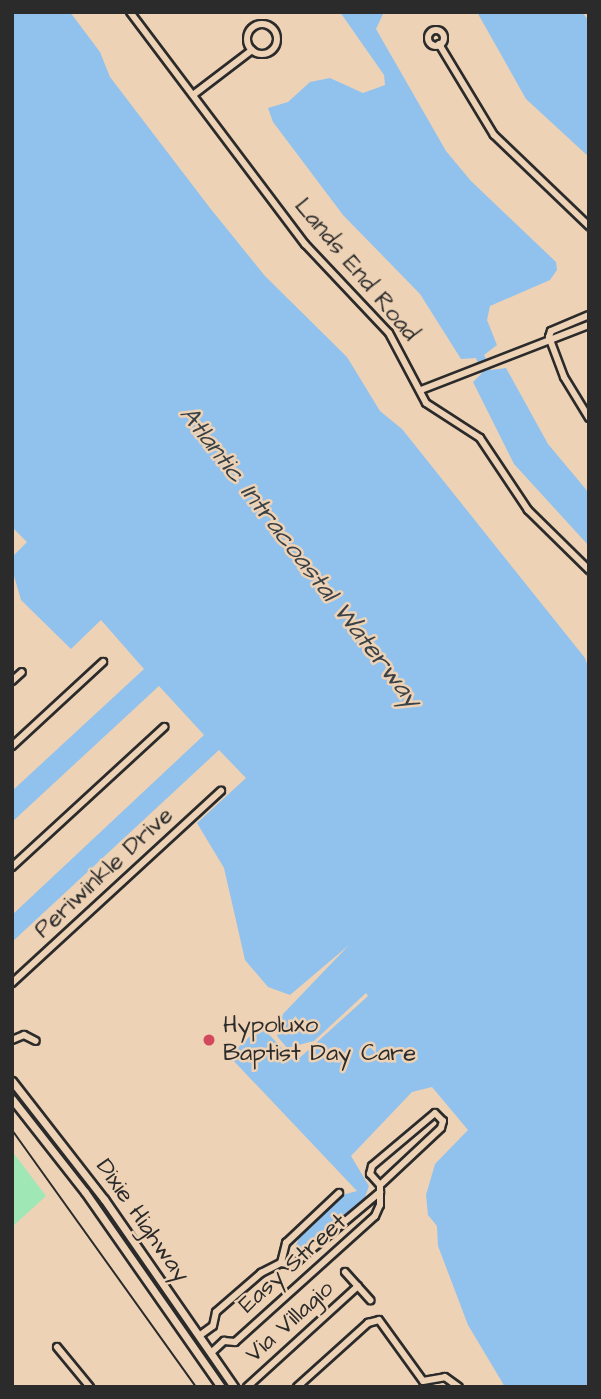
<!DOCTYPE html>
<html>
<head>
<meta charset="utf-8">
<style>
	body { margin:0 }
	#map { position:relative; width:601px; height:1399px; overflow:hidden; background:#eed2b5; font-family:"Architects Daughter",sans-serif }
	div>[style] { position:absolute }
	.green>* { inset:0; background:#9fe7b5 }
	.water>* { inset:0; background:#91c2ed }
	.roads { filter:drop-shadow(2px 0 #2b2b2b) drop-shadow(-2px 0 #2b2b2b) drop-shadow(0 2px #2b2b2b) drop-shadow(0 -2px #2b2b2b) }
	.minor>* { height:6px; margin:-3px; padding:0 3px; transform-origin:3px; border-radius:3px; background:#eed2b5 }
	.minor>.ring { margin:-3px; padding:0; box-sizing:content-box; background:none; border:6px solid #eed2b5; border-radius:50% }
	.major>* { height:7px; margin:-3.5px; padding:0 3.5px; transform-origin:3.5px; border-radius:3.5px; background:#eed2b5 }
	.rail>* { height:2px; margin:-1px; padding:0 1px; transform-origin:1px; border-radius:1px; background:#2b2b2b }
	.dots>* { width:19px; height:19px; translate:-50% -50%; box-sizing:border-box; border:4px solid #eed2b5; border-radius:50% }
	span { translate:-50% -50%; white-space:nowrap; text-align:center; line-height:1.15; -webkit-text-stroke:5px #eed2b5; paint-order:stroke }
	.street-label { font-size:24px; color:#2b2b2b }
	.poi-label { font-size:24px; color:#2b2b2b }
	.left { translate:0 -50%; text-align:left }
	.water-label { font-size:26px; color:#3a4248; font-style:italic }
	.frame { position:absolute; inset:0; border:14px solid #2b2b2b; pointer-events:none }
</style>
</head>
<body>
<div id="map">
	<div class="green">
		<i style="clip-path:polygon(12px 1151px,46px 1196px,12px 1227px)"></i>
	</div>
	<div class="water">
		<i style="clip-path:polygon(12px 12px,70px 12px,100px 52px,110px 77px,210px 208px,265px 276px,347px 357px,380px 411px,402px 429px,585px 658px,589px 670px,589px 1387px,505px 1387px,468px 1325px,438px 1246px,437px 1226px,428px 1215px,426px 1195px,435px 1164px,468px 1130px,432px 1087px,412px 1092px,351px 1156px,369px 1186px,365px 1197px,306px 1249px,298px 1254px,294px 1250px,300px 1236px,342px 1195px,357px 1191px,229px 1056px,261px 1026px,295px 1062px,368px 996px,366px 993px,314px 1041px,287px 1048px,277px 1036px,283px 1014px,349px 945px,290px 995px,268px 987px,245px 960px,224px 868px,197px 823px,246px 778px,219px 750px,12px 942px,12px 915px,204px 735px,159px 686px,12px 822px,12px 791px,144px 669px,101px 620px,71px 649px,21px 600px,12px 569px,12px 557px,27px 542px,12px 527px)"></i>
		<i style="clip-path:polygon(340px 12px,384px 12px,376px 29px,446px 151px,471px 181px,556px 262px,557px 270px,550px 280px,490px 306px,487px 320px,497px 345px,484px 355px,491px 370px,506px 368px,548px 444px,589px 493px,589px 546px,514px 464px,473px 382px,482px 373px,476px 358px,461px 359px,420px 294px,343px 215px,273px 122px,268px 108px,288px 102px,310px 82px,330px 78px,363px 93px,385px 85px,384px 75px)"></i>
		<i style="clip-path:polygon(477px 12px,582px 12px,589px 21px,589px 157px,526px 99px)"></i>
	</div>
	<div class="roads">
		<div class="minor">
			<i style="left:130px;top:12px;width:291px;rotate:53deg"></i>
			<i style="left:305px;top:244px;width:122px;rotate:46.7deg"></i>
			<i style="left:389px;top:333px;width:79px;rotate:62.1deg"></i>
			<i style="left:426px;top:403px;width:64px;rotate:32.9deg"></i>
			<i style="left:480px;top:438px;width:87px;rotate:56.3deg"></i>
			<i style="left:528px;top:510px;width:86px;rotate:44.5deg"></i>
			<i class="ring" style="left:247px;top:24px;width:24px;height:24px"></i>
			<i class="ring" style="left:428px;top:30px;width:10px;height:10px"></i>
			<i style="left:439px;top:44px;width:106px;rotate:58.9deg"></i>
			<i style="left:494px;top:135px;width:132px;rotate:43.8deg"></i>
			<i style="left:193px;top:95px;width:74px;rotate:-37.3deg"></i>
			<i style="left:549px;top:337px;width:43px;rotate:69.4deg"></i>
			<i style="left:564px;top:377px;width:48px;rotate:58.6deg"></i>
			<i style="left:549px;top:337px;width:6px;rotate:-72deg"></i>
			<i style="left:551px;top:331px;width:41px;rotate:-22.8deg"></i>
			<i style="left:421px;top:390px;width:180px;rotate:-21.2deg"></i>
			<i style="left:12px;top:681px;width:13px;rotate:-42deg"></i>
			<i style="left:12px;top:746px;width:124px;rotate:-42.7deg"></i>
			<i style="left:12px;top:867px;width:207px;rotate:-42.6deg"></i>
			<i style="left:12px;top:983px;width:284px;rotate:-42.6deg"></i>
			<i style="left:12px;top:1040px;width:13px;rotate:-23deg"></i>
			<i style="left:24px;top:1035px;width:13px;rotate:27deg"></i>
			<i style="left:435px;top:1113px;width:11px;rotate:45deg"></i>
			<i style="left:443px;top:1121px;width:7px;rotate:106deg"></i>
			<i style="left:441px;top:1128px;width:83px;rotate:136.9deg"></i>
			<i style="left:380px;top:1185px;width:15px;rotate:-132deg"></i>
			<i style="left:370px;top:1174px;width:8px;rotate:-76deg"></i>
			<i style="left:372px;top:1166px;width:82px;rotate:-40.1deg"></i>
			<i style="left:281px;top:1263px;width:10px;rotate:11deg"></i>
			<i style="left:291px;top:1265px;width:9px;rotate:-32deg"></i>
			<i style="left:299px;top:1260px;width:106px;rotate:-40deg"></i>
			<i style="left:345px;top:1272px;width:38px;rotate:48deg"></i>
			<i style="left:199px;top:1336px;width:17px;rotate:-36deg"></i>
			<i style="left:213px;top:1326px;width:14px;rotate:-78deg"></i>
			<i style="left:216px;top:1312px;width:60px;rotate:-40.9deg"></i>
			<i style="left:261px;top:1273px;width:22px;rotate:-27deg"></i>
			<i style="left:281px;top:1263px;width:21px;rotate:-76deg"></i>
			<i style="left:286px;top:1243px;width:73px;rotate:-43.3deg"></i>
			<i style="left:57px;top:1347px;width:52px;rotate:50.5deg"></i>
			<i style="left:211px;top:1353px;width:18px;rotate:-43deg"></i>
			<i style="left:224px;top:1341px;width:11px;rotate:5deg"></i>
			<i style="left:235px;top:1342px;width:188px;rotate:-42deg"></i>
			<i style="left:375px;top:1216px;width:12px;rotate:-66deg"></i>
			<i style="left:380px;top:1205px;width:20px;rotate:-90deg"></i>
			<i style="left:247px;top:1387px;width:150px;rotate:-42.3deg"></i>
			<i style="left:297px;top:1387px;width:96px;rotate:-42deg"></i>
			<i style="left:368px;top:1323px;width:11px;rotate:-15deg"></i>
			<i style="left:379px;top:1320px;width:75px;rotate:54.2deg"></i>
			<i style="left:423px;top:1381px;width:22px;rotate:-10deg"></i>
			<i style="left:445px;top:1377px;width:17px;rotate:36deg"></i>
		</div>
		<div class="major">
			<i style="left:12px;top:1081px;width:150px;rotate:52.1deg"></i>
			<i style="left:104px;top:1199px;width:229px;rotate:55.3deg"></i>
			<i style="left:12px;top:1099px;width:118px;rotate:51.9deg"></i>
			<i style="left:85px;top:1192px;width:238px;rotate:55.1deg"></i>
		</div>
	</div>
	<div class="rail">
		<i style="left:12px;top:1130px;width:316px;rotate:54.4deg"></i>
	</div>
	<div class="dots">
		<i style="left:209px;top:1040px;background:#d1495b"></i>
	</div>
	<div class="street-label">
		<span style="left:356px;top:270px;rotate:50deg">Lands End Road</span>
		<span style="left:104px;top:873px;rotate:-43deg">Periwinkle Drive</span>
		<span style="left:142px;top:1221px;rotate:55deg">Dixie Highway</span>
		<span style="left:293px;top:1264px;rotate:-42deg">Easy Street</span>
		<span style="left:290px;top:1322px;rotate:-42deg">Via Villagio</span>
	</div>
	<div class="poi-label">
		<span class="left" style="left:223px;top:1040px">Hypoluxo<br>Baptist Day Care</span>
	</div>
	<div class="water-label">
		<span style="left:300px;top:557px;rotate:52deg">Atlantic Intracoastal Waterway</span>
	</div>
	<div class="frame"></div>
</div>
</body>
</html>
